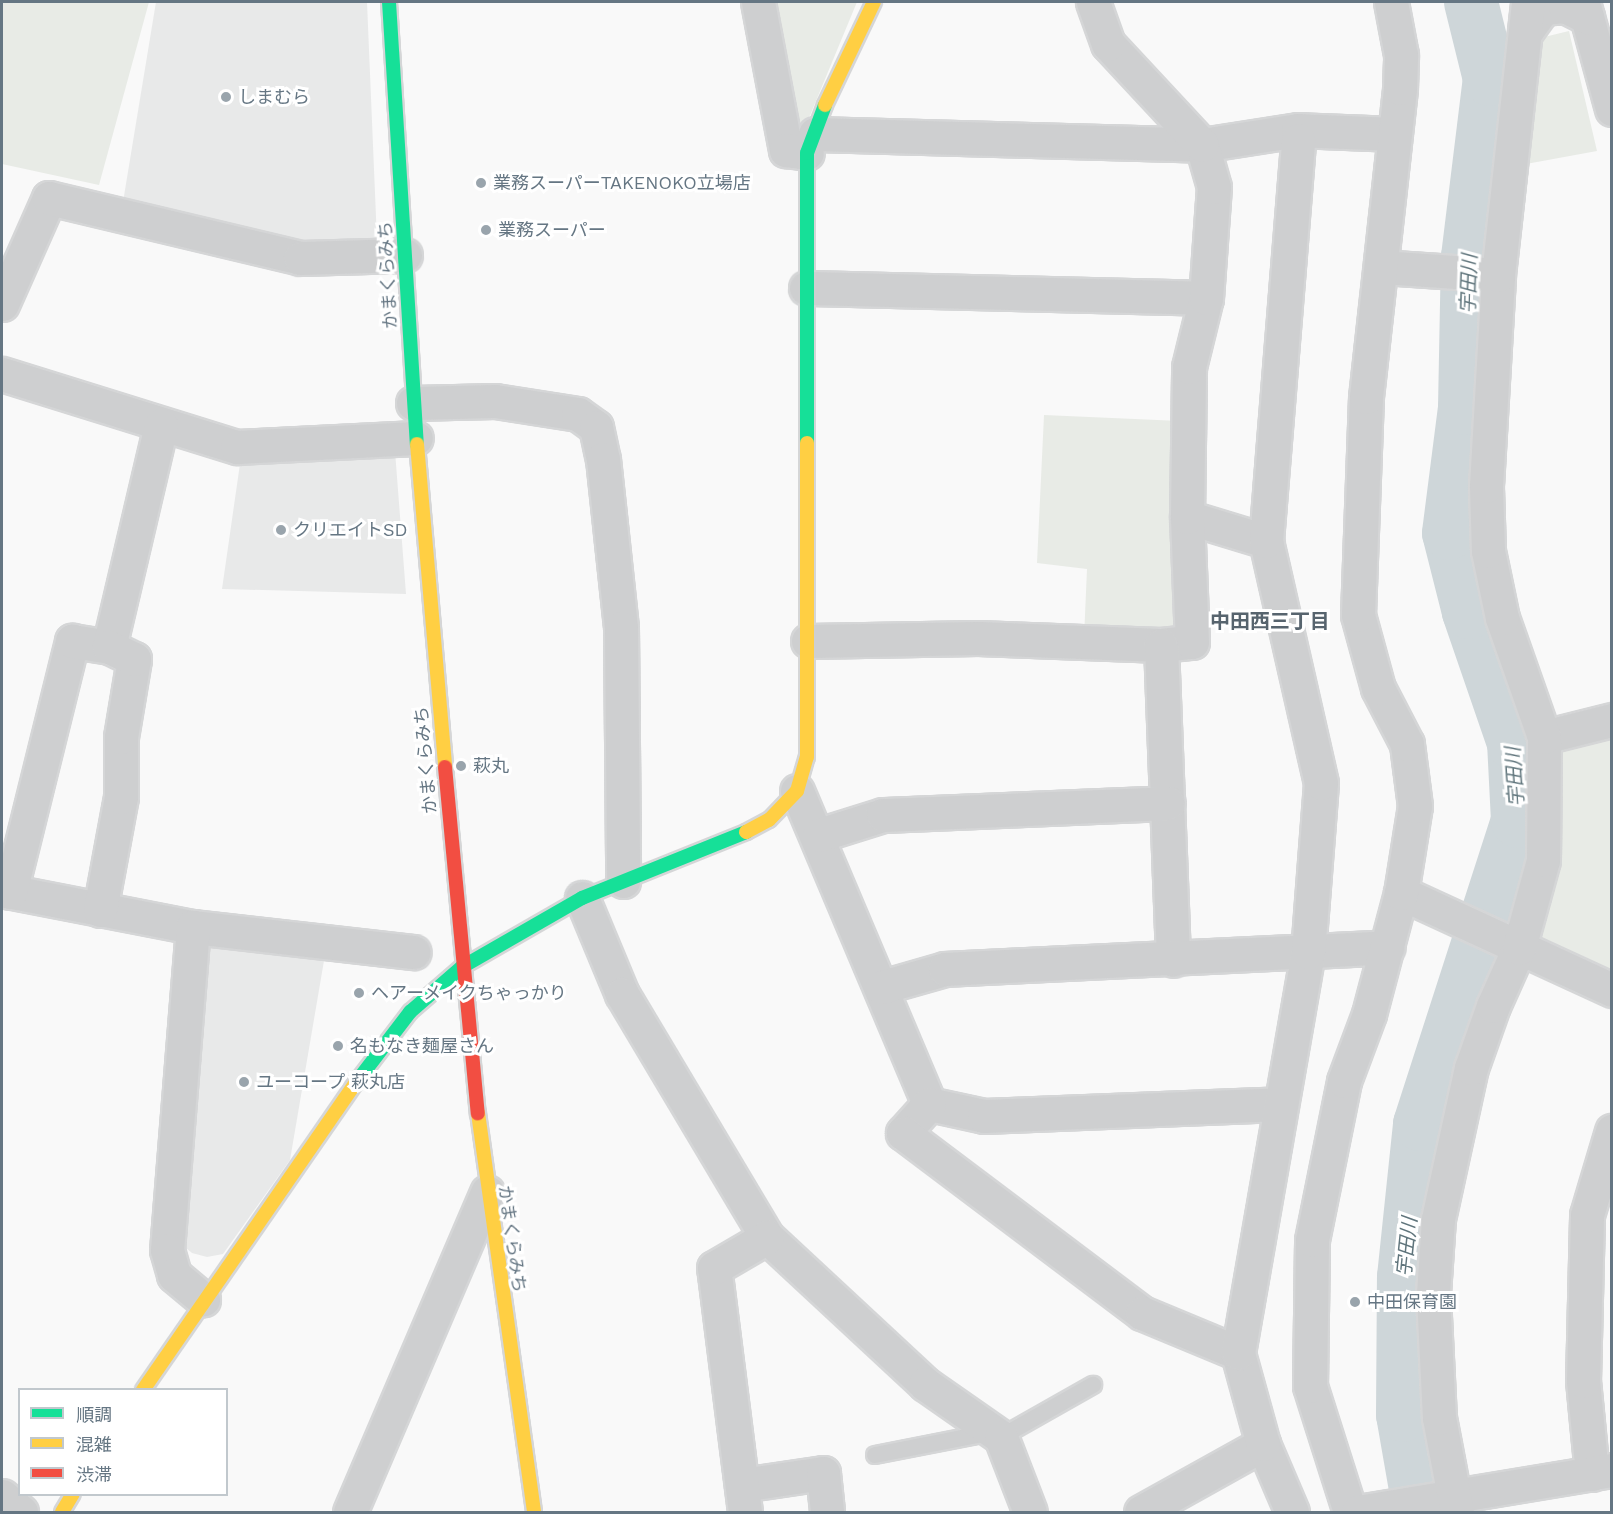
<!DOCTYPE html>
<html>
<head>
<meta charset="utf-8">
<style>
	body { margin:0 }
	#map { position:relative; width:1613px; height:1514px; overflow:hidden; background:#f9f9f9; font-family:"Work Sans","Noto Sans JP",sans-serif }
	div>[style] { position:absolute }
	.built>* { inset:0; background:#e8e9e9 }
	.green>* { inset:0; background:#e8ebe6 }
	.river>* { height:54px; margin:-27px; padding:0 27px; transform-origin:27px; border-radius:27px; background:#ced6d9 }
	.roads { filter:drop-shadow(2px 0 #d5d6d7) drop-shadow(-2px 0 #d5d6d7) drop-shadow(0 2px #d5d6d7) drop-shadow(0 -2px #d5d6d7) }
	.lane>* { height:16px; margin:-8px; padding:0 8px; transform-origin:8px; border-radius:8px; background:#cecfd0 }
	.street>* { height:33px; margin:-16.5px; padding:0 16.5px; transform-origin:16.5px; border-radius:16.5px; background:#cecfd0 }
	.fast>* { height:14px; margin:-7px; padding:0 7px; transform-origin:7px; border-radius:7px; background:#16e098 }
	.slow>* { height:14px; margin:-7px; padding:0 7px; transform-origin:7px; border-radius:7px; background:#ffcf43 }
	.jam>* { height:14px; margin:-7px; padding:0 7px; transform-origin:7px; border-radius:7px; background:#f24e42 }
	.dots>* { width:16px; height:16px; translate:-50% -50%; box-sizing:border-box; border:3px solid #fff; border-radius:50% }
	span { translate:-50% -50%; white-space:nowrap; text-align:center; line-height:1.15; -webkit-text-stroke:6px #fff; paint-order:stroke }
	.poi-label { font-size:18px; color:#657683 }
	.left { translate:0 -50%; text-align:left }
	.street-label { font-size:18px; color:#657683 }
	.water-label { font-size:20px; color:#60757c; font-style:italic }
	.neighbourhood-label { font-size:20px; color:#57646e; font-weight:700 }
	.frame { position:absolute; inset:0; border:3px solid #657683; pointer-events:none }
	.legend { position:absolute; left:18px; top:1388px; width:210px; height:108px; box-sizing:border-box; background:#fff; border:2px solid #c1c8cd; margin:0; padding:8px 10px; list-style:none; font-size:18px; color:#657683 }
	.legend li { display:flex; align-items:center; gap:12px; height:30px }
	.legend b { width:30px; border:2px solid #c1c8cd }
</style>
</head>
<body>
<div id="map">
	<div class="built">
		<i style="clip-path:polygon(156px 2px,367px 2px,377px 241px,311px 246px,123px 202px)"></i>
		<i style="clip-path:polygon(395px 451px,406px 594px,222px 589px,241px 457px)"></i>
		<i style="clip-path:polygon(206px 937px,326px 949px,290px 1160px,223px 1254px,207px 1257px,192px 1253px,179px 1242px)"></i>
	</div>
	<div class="green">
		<i style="clip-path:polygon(2px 2px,149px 2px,99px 185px,2px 164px)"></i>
		<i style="clip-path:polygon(770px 2px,857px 2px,801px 137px,791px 136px)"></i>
		<i style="clip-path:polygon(1569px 31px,1597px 151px,1526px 164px,1540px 38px)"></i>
		<i style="clip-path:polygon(1044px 415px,1180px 421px,1182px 624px,1174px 636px,1084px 638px,1087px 569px,1037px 563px)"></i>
		<i style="clip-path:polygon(1611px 734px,1611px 975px,1537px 939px,1557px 749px)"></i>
	</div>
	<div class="river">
		<i style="left:1420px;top:1512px;width:98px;rotate:-99.9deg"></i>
		<i style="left:1403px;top:1415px;width:138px;rotate:-89.6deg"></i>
		<i style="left:1404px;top:1277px;width:154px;rotate:-84deg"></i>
		<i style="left:1420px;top:1124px;width:318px;rotate:-72.1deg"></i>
		<i style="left:1518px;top:821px;width:78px;rotate:-92.9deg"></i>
		<i style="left:1514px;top:743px;width:139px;rotate:-109deg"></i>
		<i style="left:1469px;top:612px;width:81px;rotate:-104.2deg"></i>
		<i style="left:1449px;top:533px;width:126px;rotate:-82.7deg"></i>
		<i style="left:1465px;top:408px;width:151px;rotate:-88.9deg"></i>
		<i style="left:1468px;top:257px;width:179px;rotate:-83deg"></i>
		<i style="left:1490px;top:79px;width:79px;rotate:-103.9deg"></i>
	</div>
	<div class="roads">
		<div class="lane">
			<i style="left:1001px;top:1437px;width:106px;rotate:-29.5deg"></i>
			<i style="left:875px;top:1455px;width:119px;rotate:-11.1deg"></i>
		</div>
		<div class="street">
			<i style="left:758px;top:2px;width:151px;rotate:79.3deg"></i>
			<i style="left:786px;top:150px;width:21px;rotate:8deg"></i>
			<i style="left:1583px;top:2px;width:111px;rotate:74.8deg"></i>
			<i style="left:1525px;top:33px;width:31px;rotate:-54deg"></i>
			<i style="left:1543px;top:8px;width:22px;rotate:-5deg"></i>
			<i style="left:1565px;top:6px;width:25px;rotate:27deg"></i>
			<i style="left:815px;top:134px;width:387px;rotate:1.6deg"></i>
			<i style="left:1202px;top:145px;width:97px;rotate:-8.9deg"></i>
			<i style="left:1298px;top:130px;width:97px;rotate:2.4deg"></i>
			<i style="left:1381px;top:267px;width:117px;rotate:3.9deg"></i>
			<i style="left:806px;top:288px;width:400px;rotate:1.4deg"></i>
			<i style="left:2px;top:304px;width:116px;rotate:-66.1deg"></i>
			<i style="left:49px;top:198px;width:258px;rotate:13.4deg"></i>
			<i style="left:300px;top:258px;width:105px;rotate:-1.6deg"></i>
			<i style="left:2px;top:374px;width:246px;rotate:17.3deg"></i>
			<i style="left:237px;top:447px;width:179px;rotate:-2.9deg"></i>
			<i style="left:413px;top:403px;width:82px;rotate:-1.4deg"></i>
			<i style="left:495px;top:401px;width:84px;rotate:8.9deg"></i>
			<i style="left:578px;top:414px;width:22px;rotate:36deg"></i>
			<i style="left:596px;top:427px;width:33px;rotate:78deg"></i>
			<i style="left:603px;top:459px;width:170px;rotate:83.9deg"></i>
			<i style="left:621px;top:628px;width:253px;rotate:89.5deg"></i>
			<i style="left:1187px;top:517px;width:83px;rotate:16.9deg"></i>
			<i style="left:808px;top:641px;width:170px;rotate:-1deg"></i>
			<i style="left:978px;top:638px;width:183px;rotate:2.2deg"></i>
			<i style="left:1161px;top:645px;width:31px;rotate:-6deg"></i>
			<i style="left:1192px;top:642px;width:125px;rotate:-92.3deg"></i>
			<i style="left:1187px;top:517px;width:150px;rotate:-89.2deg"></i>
			<i style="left:1189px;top:367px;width:71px;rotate:-76.2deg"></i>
			<i style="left:1206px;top:298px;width:111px;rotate:-85.9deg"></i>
			<i style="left:1214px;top:187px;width:44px;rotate:-105.9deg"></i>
			<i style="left:1202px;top:145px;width:138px;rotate:-132.9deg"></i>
			<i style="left:1108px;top:44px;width:45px;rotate:-109.7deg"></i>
			<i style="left:1161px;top:645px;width:315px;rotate:87.8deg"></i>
			<i style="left:1544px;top:737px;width:70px;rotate:-14deg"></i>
			<i style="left:797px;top:791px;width:340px;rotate:67.1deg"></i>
			<i style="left:929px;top:1104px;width:56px;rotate:12.3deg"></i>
			<i style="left:984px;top:1116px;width:296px;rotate:-2.3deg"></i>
			<i style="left:819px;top:835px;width:67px;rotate:-17.4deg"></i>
			<i style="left:883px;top:815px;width:285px;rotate:-2.4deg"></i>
			<i style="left:2px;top:890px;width:195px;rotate:11deg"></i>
			<i style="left:193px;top:927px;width:222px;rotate:6.5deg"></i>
			<i style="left:10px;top:892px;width:259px;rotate:-76.1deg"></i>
			<i style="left:72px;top:641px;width:37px;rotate:9deg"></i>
			<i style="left:109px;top:647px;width:228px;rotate:-76.8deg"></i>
			<i style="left:1401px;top:893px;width:232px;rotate:24.7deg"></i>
			<i style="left:582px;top:898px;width:104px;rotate:67.4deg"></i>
			<i style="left:622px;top:994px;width:283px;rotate:59.2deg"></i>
			<i style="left:767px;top:1237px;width:216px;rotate:42.9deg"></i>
			<i style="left:925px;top:1384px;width:93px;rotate:34.9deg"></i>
			<i style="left:1001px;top:1437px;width:80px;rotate:68.9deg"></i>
			<i style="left:100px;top:910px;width:115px;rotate:-79.5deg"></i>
			<i style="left:121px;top:797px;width:60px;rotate:-90deg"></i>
			<i style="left:121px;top:737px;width:79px;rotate:-80.5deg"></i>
			<i style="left:134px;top:659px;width:28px;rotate:-154deg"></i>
			<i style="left:193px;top:927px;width:324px;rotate:94.6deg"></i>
			<i style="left:167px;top:1250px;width:26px;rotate:74deg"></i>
			<i style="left:174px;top:1275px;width:38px;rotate:40deg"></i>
			<i style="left:882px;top:987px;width:66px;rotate:-15.9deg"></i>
			<i style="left:945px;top:969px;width:443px;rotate:-2.8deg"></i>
			<i style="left:929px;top:1104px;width:39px;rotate:132deg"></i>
			<i style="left:903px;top:1133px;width:299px;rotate:37deg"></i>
			<i style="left:1142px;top:1313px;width:104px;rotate:22.6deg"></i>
			<i style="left:1592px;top:1474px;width:93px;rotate:-95.5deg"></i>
			<i style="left:1583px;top:1381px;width:166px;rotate:-88.6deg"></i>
			<i style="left:1587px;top:1215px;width:88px;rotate:-73.4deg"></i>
			<i style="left:742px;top:1485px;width:82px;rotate:-8.4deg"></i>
			<i style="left:823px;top:1473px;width:39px;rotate:84deg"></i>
			<i style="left:2px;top:1496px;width:25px;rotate:40deg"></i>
			<i style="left:350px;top:1512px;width:348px;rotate:-66.8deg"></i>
			<i style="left:745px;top:1512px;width:246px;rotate:-97.2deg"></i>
			<i style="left:714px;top:1268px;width:61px;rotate:-30.3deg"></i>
			<i style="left:1141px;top:1512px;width:140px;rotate:-29.1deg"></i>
			<i style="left:1292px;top:1512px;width:74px;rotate:-113.1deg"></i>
			<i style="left:1263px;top:1444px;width:94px;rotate:-105.4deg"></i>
			<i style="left:1238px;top:1353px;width:407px;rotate:-80.1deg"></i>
			<i style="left:1308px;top:952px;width:169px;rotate:-85.6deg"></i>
			<i style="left:1321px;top:783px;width:248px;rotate:-102.8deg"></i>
			<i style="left:1266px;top:541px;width:402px;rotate:-85.4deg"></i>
			<i style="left:1350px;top:1512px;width:132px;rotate:-107.6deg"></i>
			<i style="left:1310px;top:1386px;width:146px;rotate:-89.2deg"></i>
			<i style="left:1312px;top:1240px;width:162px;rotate:-78.6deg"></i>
			<i style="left:1344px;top:1081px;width:72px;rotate:-69.5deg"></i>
			<i style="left:1369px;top:1014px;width:125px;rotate:-75.2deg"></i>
			<i style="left:1401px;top:893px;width:88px;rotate:-80.9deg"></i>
			<i style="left:1415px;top:806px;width:63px;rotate:-97.4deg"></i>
			<i style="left:1407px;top:744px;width:63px;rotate:-117.4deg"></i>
			<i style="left:1378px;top:688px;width:76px;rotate:-105.3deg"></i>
			<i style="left:1358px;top:615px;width:218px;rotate:-87.9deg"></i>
			<i style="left:1366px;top:397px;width:311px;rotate:-83.7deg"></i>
			<i style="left:1400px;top:88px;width:33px;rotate:-88deg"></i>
			<i style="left:1401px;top:55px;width:54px;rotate:-100.7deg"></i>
			<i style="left:1358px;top:1512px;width:257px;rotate:-9.4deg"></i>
			<i style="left:1457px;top:1512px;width:96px;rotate:-100.8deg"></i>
			<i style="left:1439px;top:1418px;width:124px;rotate:-92.8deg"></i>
			<i style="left:1433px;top:1294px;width:75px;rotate:-86.2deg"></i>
			<i style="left:1438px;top:1219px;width:155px;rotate:-77.7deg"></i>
			<i style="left:1471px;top:1068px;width:66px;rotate:-70.5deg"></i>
			<i style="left:1493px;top:1006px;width:64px;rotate:-65.9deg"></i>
			<i style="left:1519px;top:948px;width:91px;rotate:-74.7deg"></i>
			<i style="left:1543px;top:860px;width:123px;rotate:-89.5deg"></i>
			<i style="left:1544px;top:737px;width:126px;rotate:-109.4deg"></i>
			<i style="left:1502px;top:618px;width:68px;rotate:-101.8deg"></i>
			<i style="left:1488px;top:551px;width:65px;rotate:-91.8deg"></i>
			<i style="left:1486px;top:486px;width:211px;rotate:-86.7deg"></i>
			<i style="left:1498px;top:275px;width:275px;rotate:-83.7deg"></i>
		</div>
		<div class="fast">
			<i style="left:389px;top:2px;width:443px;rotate:86.4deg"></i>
			<i style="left:807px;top:443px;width:290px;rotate:-90deg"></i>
			<i style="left:807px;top:153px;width:51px;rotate:-69.4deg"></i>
			<i style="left:358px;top:1080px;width:86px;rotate:-52.6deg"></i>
			<i style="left:410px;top:1012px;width:69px;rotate:-40.9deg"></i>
			<i style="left:462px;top:967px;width:138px;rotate:-29.9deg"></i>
			<i style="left:582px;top:898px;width:177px;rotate:-21.9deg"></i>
		</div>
		<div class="slow">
			<i style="left:825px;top:105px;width:114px;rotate:-64.6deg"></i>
			<i style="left:417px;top:444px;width:324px;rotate:85deg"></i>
			<i style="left:746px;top:832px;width:26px;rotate:-28deg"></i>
			<i style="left:769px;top:820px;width:40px;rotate:-46deg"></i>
			<i style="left:797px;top:791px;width:35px;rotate:-74deg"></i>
			<i style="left:807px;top:757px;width:314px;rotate:-90deg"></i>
			<i style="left:478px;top:1113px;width:403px;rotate:82deg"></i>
			<i style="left:143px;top:1390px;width:377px;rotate:-55.3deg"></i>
			<i style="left:62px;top:1512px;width:21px;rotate:-59deg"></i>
		</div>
		<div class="jam">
			<i style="left:445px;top:767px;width:348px;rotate:84.6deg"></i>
		</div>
	</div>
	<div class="dots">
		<i style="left:226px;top:97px;background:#99a4ac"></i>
		<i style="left:481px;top:183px;background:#99a4ac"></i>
		<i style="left:486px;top:230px;background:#99a4ac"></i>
		<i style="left:281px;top:530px;background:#99a4ac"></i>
		<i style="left:461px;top:766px;background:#99a4ac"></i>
		<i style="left:359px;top:993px;background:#99a4ac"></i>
		<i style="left:338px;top:1046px;background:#99a4ac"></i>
		<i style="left:244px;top:1082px;background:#99a4ac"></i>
		<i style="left:1355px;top:1302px;background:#99a4ac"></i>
	</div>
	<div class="poi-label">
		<span class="left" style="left:238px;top:97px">しまむら</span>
		<span class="left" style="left:493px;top:183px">業務スーパーTAKENOKO立場店</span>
		<span class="left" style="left:498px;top:230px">業務スーパー</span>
		<span class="left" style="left:293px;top:530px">クリエイトSD</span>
		<span class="left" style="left:473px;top:766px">萩丸</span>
		<span class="left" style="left:371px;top:993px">ヘアーメイクちゃっかり</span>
		<span class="left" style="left:350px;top:1046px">名もなき麺屋さん</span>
		<span class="left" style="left:256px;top:1082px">ユーコープ 萩丸店</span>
		<span class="left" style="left:1367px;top:1302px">中田保育園</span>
	</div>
	<div class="street-label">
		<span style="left:388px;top:275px;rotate:-93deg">かまくらみち</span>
		<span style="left:426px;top:760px;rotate:-95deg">かまくらみち</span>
		<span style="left:512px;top:1239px;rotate:82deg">かまくらみち</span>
	</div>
	<div class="water-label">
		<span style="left:1469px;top:284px;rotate:-88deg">宇田川</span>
		<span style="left:1515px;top:777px;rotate:-94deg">宇田川</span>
		<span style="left:1407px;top:1247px;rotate:-84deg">宇田川</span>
	</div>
	<div class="neighbourhood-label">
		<span style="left:1270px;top:621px">中田西三丁目</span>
	</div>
	<div class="frame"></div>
	<ul class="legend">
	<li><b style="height:8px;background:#16e098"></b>順調</li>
	<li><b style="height:8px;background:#ffcf43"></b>混雑</li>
	<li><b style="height:8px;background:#f24e42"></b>渋滞</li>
	</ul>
</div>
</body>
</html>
